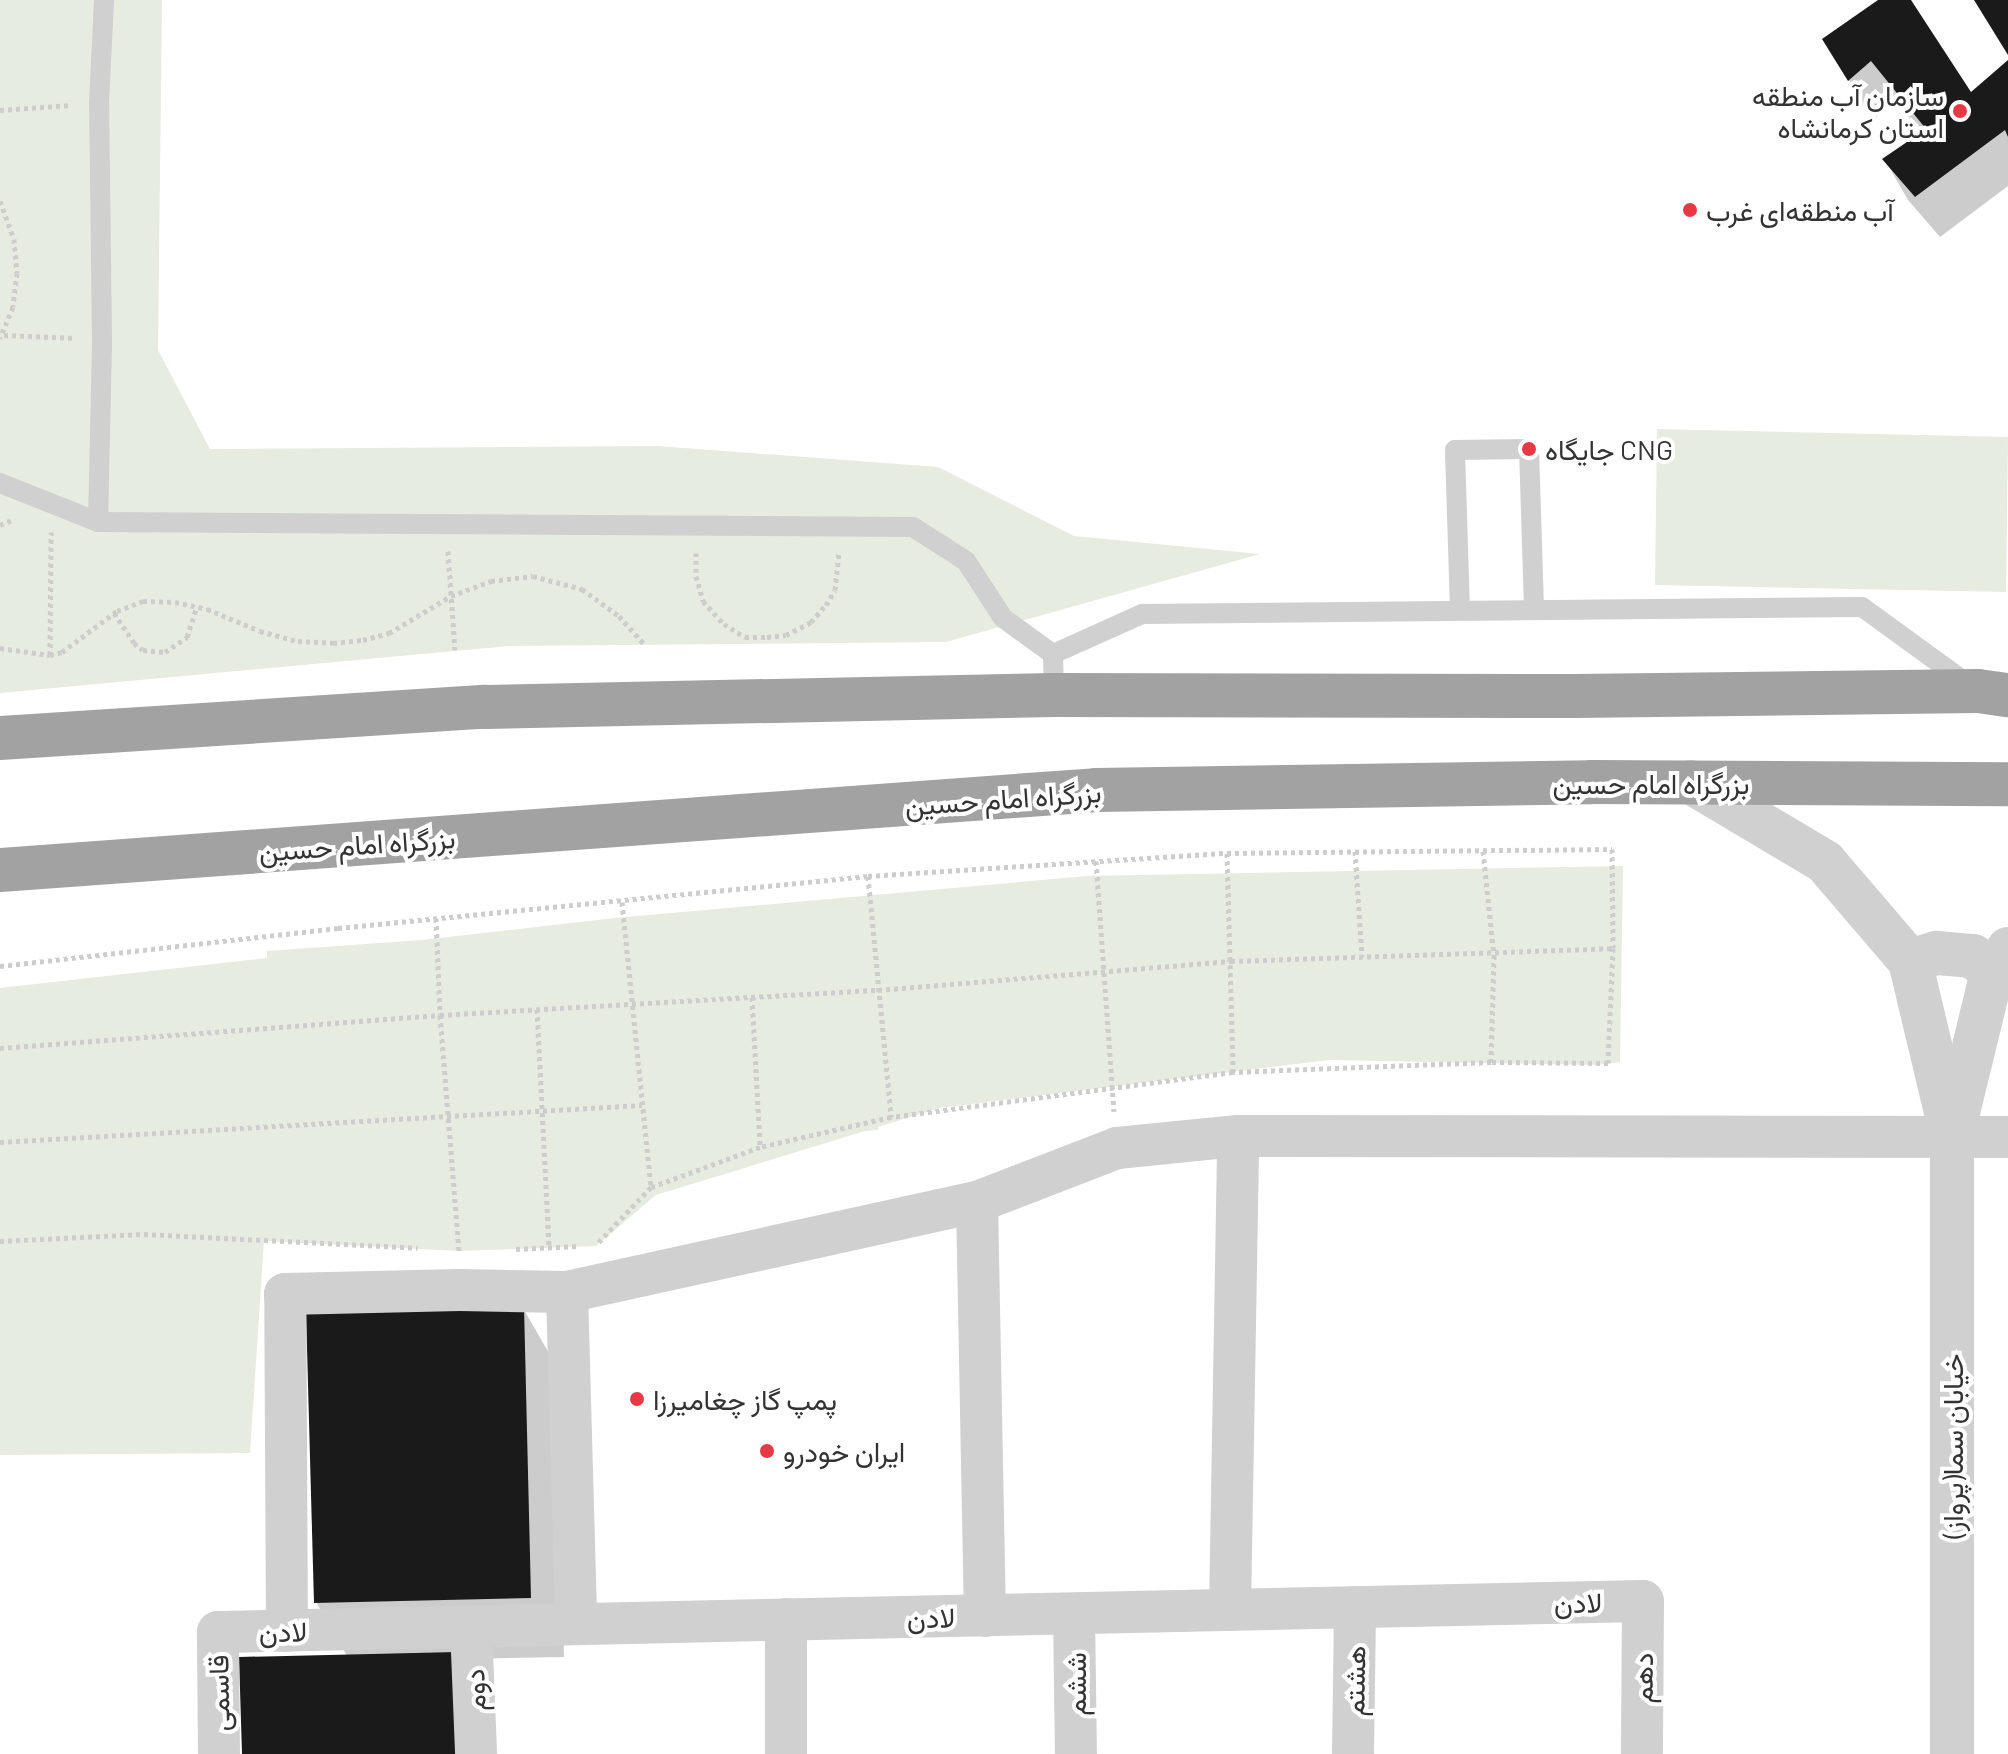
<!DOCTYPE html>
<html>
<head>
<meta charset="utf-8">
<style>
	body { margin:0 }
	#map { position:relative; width:2008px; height:1754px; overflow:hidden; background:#fff; font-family:Barlow,Vazirmatn,sans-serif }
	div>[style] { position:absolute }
	.green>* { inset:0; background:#e6ecdf }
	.shadow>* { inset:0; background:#0003 }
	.building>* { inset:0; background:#1a1a1a }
	.path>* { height:5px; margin-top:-2.5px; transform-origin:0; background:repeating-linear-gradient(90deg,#cdcdcd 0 4px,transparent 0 8px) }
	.service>* { height:20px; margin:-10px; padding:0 10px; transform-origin:10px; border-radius:10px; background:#d0d0d0 }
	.minor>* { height:42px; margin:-21px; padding:0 21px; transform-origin:21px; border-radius:21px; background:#d0d0d0 }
	.tertiary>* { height:44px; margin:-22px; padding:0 22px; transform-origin:22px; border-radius:22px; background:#d0d0d0 }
	.trunk>* { height:44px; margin:-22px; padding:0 22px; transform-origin:22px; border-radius:22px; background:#a2a2a2 }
	.dots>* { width:22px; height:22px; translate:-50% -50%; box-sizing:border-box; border:4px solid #fff; border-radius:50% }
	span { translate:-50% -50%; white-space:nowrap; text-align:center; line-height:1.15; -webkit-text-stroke:8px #fff; paint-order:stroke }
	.poi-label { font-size:28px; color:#333 }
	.right { translate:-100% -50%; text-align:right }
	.left { translate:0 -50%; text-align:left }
	.street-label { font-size:28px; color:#333 }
</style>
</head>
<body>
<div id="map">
	<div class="green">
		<i style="clip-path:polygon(0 0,162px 0,158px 350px,210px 449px,657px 446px,938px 467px,1074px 536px,1260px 554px,946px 642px,509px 646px,0 693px)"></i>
		<i style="clip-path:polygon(1657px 429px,2008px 437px,2006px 592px,1655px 585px)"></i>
		<i style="clip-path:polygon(1623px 866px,1620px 1062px,1597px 1065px,1330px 1060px,939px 1108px,878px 1127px,878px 1130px,865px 1131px,656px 1195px,596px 1246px,459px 1251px,264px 1241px,250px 1453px,0 1455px,0 988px,267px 958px,267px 951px,422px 940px,615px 918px,1087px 876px)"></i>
	</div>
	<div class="shadow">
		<i style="clip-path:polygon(1882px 0,1908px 0,1970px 95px,2008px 63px,2008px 186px,1940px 237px,1908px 200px,1885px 160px,1922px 134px,1896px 101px,1873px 120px,1825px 40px)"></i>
		<i style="clip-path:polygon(523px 1308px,557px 1367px,564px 1657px,459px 1659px,244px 1754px,347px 1656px,316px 1602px)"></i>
	</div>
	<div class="building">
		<i style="clip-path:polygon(1878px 0,1911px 0,1971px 92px,2008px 60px,2008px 137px,2005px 130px,1915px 197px,1882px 159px,1926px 129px,1871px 61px,1848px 81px,1822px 39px)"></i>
		<i style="clip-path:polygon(1974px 0,2008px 0,2008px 55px)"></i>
		<i style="clip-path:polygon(524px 1306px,531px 1598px,314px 1603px,306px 1311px)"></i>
		<i style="clip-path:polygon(457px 1652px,460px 1754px,242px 1754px,239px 1657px)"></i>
	</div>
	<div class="path">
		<i style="left:0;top:110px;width:71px;rotate:-4deg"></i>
		<i style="left:0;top:201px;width:40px;rotate:69.8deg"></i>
		<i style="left:14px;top:239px;width:34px;rotate:85deg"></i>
		<i style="left:17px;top:273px;width:34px;rotate:97deg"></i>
		<i style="left:13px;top:307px;width:34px;rotate:113deg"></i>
		<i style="left:4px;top:335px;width:71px;rotate:2.4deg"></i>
		<i style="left:0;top:525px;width:15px;rotate:-23deg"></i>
		<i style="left:448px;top:551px;width:99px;rotate:86deg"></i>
		<i style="left:696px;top:553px;width:23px;rotate:90deg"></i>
		<i style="left:696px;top:576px;width:26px;rotate:74deg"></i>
		<i style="left:703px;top:601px;width:31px;rotate:48deg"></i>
		<i style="left:724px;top:624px;width:25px;rotate:32deg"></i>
		<i style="left:745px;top:637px;width:22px"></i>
		<i style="left:767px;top:637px;width:19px;rotate:-6deg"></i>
		<i style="left:786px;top:635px;width:28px;rotate:-27deg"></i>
		<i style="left:811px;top:622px;width:23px;rotate:-49deg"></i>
		<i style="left:826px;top:605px;width:17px;rotate:-59deg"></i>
		<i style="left:835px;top:590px;width:39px;rotate:-84deg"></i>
		<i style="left:114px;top:613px;width:36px;rotate:56deg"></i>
		<i style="left:134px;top:643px;width:11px;rotate:38deg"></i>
		<i style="left:143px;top:650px;width:22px;rotate:5deg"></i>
		<i style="left:165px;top:652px;width:27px;rotate:-34deg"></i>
		<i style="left:187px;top:637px;width:32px;rotate:-72deg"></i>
		<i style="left:0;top:648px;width:50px;rotate:8deg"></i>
		<i style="left:50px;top:655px;width:12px;rotate:-14deg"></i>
		<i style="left:62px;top:652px;width:69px;rotate:-36.7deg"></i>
		<i style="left:117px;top:611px;width:28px;rotate:-21deg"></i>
		<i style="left:143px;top:601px;width:32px;rotate:2deg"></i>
		<i style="left:175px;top:602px;width:33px;rotate:12deg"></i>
		<i style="left:207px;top:609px;width:57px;rotate:22.5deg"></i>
		<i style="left:260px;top:631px;width:39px;rotate:15deg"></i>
		<i style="left:298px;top:641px;width:35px;rotate:3deg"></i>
		<i style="left:333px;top:643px;width:30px;rotate:-6deg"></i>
		<i style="left:363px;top:640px;width:27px;rotate:-15deg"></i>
		<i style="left:389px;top:633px;width:72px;rotate:-30.8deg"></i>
		<i style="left:451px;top:596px;width:43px;rotate:-20.6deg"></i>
		<i style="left:491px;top:581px;width:42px;rotate:-6.8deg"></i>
		<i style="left:533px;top:576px;width:51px;rotate:14.9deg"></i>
		<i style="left:582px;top:589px;width:46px;rotate:36.1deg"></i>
		<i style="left:619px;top:616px;width:39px;rotate:48deg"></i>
		<i style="left:50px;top:655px;width:123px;rotate:-89.5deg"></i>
		<i style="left:1355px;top:851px;width:106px;rotate:86.2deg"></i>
		<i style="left:1483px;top:851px;width:105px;rotate:84deg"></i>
		<i style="left:1494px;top:955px;width:107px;rotate:91.6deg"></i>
		<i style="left:1227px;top:853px;width:219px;rotate:88.4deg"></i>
		<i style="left:1096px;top:861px;width:251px;rotate:85.9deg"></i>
		<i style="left:868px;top:876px;width:242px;rotate:84.5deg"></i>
		<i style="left:622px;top:902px;width:286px;rotate:84.2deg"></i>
		<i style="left:436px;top:918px;width:97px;rotate:87.6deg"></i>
		<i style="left:440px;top:1015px;width:239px;rotate:85.4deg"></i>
		<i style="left:0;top:966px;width:340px;rotate:-6.4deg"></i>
		<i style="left:338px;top:928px;width:533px;rotate:-5.6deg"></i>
		<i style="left:868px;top:876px;width:360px;rotate:-3.7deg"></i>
		<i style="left:1227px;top:853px;width:385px;rotate:-0.6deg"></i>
		<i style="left:1612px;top:849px;width:99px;rotate:89.4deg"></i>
		<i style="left:1613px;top:948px;width:115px;rotate:92.5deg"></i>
		<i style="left:1608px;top:1063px;width:117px;rotate:-179.5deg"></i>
		<i style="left:1491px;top:1062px;width:258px;rotate:177.8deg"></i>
		<i style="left:1233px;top:1072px;width:345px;rotate:172.5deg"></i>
		<i style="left:891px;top:1117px;width:134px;rotate:167.1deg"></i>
		<i style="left:760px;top:1147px;width:116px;rotate:159.8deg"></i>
		<i style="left:651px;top:1187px;width:80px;rotate:133.5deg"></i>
		<i style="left:752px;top:997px;width:150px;rotate:86.9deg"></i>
		<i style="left:537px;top:1009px;width:238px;rotate:87.1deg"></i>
		<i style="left:0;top:1048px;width:441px;rotate:-4.3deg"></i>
		<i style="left:440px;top:1015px;width:439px;rotate:-3.3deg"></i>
		<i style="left:878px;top:990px;width:354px;rotate:-4.7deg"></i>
		<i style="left:1231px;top:961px;width:382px;rotate:-1.9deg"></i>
		<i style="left:0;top:1142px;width:643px;rotate:-3.3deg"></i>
		<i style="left:0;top:1241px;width:144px;rotate:-2.8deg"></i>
		<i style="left:144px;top:1234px;width:274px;rotate:2.9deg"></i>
		<i style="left:516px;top:1249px;width:62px;rotate:-2.8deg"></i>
	</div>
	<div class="service">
		<i style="left:0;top:483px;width:105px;rotate:21.7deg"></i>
		<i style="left:98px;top:522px;width:815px;rotate:0.35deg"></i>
		<i style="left:913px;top:527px;width:63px;rotate:32.7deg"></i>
		<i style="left:966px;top:561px;width:68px;rotate:57deg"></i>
		<i style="left:1003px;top:618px;width:62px;rotate:35.8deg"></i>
		<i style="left:1053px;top:654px;width:41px;rotate:88.6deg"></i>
		<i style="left:98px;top:522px;width:182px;rotate:-88.7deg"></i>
		<i style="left:102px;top:340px;width:237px;rotate:-90.7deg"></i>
		<i style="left:99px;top:103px;width:103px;rotate:-87.2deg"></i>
		<i style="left:1460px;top:610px;width:160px;rotate:-91.8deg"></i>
		<i style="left:1455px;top:450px;width:74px;rotate:-0.8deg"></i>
		<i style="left:1529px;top:449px;width:160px;rotate:88.2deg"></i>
		<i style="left:1053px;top:654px;width:98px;rotate:-24.2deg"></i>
		<i style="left:1142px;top:614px;width:720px;rotate:-0.56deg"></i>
		<i style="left:1862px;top:607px;width:131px;rotate:36deg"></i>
	</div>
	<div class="minor">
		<i style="left:977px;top:1202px;width:414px;rotate:88.9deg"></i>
		<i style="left:567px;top:1292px;width:420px;rotate:-12.4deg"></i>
		<i style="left:977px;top:1202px;width:150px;rotate:-21.1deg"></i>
		<i style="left:1117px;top:1148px;width:122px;rotate:-5.7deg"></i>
		<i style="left:1238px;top:1136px;width:770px;rotate:0.07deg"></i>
		<i style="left:1230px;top:1610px;width:474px;rotate:-89deg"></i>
		<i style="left:1074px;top:1614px;width:140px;rotate:89.2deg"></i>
		<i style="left:471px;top:1627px;width:127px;rotate:87.7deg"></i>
		<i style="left:287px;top:1631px;width:337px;rotate:-90.3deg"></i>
		<i style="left:285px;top:1294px;width:175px;rotate:-1.3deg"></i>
		<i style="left:460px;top:1290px;width:107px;rotate:1.1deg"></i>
		<i style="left:567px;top:1292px;width:332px;rotate:88.4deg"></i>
		<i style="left:219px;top:1754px;width:122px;rotate:-90.5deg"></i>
		<i style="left:218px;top:1632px;width:1425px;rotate:-1.25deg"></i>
		<i style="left:1643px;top:1601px;width:153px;rotate:90.4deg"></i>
		<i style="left:786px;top:1754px;width:135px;rotate:-90deg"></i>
		<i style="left:1353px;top:1754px;width:147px;rotate:-89.2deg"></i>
	</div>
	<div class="tertiary">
		<i style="left:1691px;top:782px;width:156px;rotate:30.8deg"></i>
		<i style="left:1825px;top:862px;width:130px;rotate:49.4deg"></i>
		<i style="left:1910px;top:961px;width:181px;rotate:76.6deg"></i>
		<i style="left:1952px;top:1137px;width:169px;rotate:-76.3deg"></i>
		<i style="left:1992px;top:973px;width:29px;rotate:-56deg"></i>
		<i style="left:1910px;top:961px;width:28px;rotate:-17deg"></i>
		<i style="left:1937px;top:953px;width:36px;rotate:5deg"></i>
		<i style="left:1973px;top:956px;width:25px;rotate:42deg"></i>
		<i style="left:1952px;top:1137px;width:617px;rotate:90deg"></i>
	</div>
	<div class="trunk">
		<i style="left:0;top:738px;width:486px;rotate:-3.7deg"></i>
		<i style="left:485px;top:707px;width:569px;rotate:-1.21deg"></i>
		<i style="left:1054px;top:695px;width:521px;rotate:0.11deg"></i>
		<i style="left:1575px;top:696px;width:403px;rotate:-0.7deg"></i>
		<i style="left:1978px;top:691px;width:30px;rotate:8deg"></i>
		<i style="left:0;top:870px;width:1099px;rotate:-4.17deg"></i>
		<i style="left:1096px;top:790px;width:495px;rotate:-0.9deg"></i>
		<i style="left:1591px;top:782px;width:417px;rotate:0.3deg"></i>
	</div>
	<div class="dots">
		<i style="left:1960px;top:111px;background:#e63946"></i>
		<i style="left:1690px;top:210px;background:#e63946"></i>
		<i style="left:1529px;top:449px;background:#e63946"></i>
		<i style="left:637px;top:1399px;background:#e63946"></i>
		<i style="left:767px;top:1451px;background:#e63946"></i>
	</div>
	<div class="poi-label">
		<span class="right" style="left:1944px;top:111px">سازمان آب منطقه<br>استان کرمانشاه</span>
		<span class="left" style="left:1706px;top:210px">آب منطقه‌ای غرب</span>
		<span class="left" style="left:1545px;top:449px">جایگاه CNG</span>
		<span class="left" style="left:653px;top:1399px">پمپ گاز چغامیرزا</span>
		<span class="left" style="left:783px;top:1451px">ایران خودرو</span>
	</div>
	<div class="street-label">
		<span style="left:1651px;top:783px">بزرگراه امام حسین</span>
		<span style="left:1003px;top:798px;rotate:-4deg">بزرگراه امام حسین</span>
		<span style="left:357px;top:844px;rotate:-4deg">بزرگراه امام حسین</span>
		<span style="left:1952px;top:1446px;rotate:-90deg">خیابان سما(پرواز)</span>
		<span style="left:1578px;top:1602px;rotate:-1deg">لادن</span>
		<span style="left:931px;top:1617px;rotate:-1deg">لادن</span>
		<span style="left:283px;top:1631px;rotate:-1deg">لادن</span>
		<span style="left:1642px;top:1678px;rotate:-89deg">دهم</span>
		<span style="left:1354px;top:1681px;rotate:-89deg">هشتم</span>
		<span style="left:1075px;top:1684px;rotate:-90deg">ششم</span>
		<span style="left:474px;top:1690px;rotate:-92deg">دوم</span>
		<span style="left:218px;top:1693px;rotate:-91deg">قاسمی</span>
	</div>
</div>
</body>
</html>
